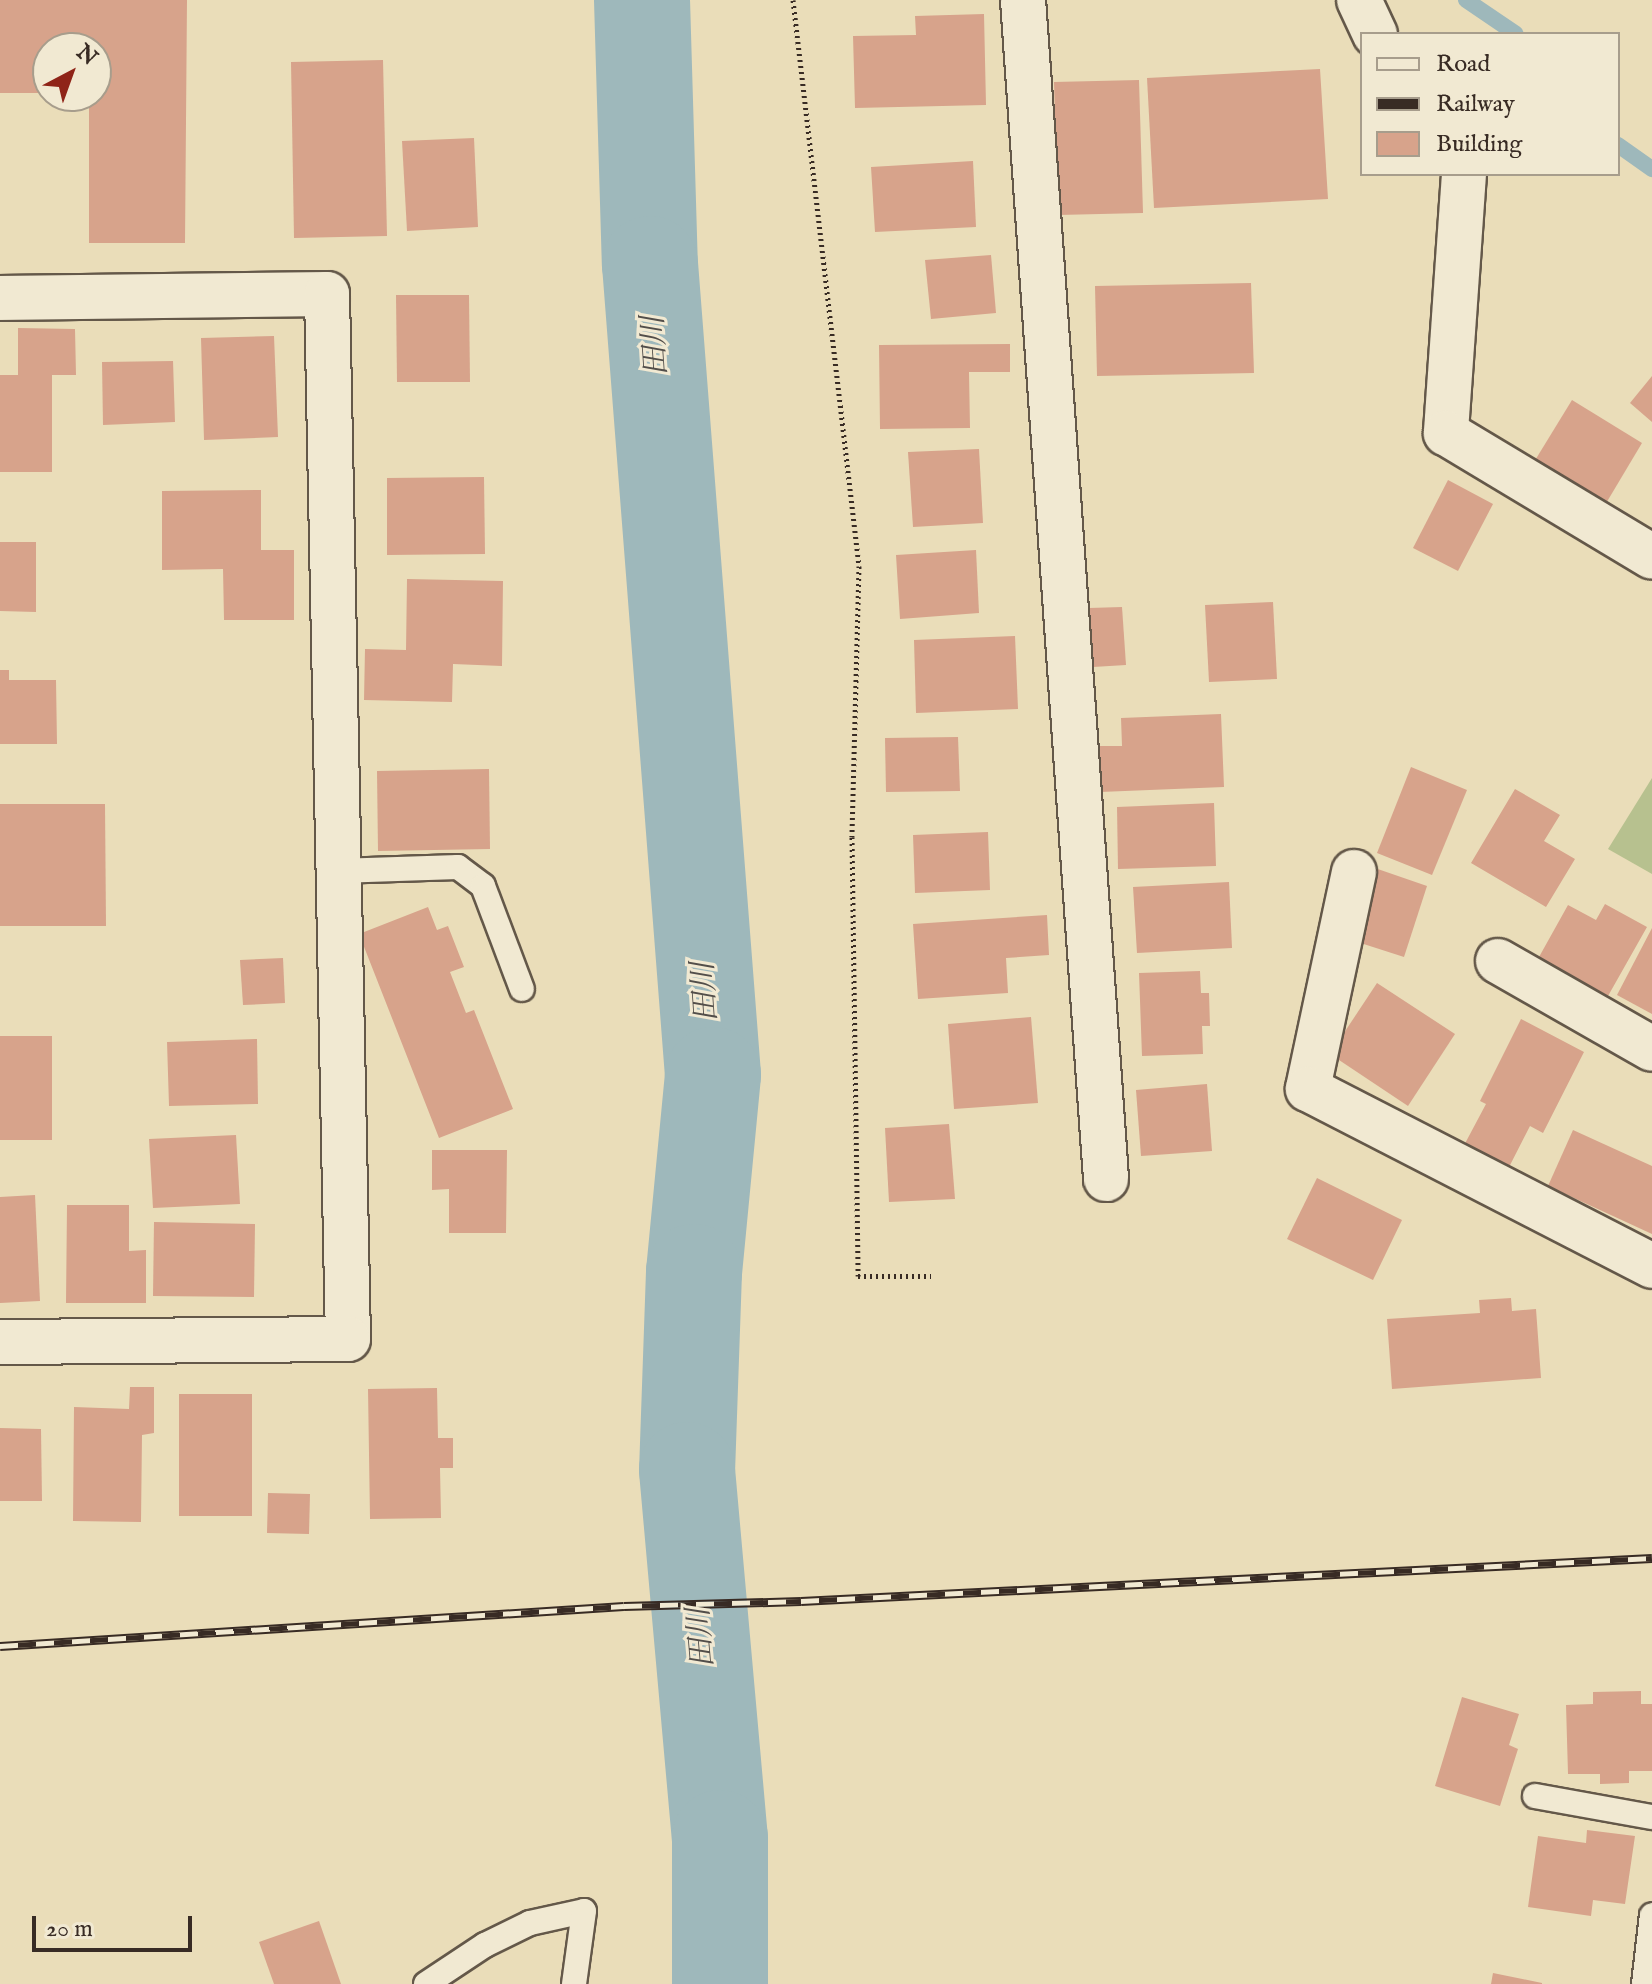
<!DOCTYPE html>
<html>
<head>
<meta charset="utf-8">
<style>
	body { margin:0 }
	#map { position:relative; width:1652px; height:1984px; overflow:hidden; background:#eaddb9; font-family:"IM FELL English","Noto Serif JP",serif }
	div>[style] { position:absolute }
	.green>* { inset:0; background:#b7c18f }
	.stream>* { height:16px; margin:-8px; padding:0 8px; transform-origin:8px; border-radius:8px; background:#9eb8bb }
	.river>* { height:96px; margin:-48px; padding:0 48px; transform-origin:48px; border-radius:48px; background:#9eb8bb }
	.building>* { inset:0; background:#d7a38b }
	.path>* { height:5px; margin-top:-2.5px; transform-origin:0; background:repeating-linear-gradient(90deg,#382b24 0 2px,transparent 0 6px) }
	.roads { filter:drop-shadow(2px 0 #645849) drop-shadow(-2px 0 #645849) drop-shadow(0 2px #645849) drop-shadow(0 -2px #645849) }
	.service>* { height:24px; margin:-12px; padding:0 12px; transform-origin:12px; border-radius:12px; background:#f1e9d2 }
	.minor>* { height:44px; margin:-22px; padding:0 22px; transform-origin:22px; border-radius:22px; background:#f1e9d2 }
	.rail>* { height:9px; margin-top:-4.5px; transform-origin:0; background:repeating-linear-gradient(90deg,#f1e9d2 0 18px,#382b24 0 36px); box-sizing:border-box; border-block:2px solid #382b24 }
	span { translate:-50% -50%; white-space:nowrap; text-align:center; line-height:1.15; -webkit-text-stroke:6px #f1e9d2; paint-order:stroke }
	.water-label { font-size:30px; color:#524e4a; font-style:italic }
	.legend { position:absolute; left:1360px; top:32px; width:260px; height:144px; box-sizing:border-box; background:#f1e9d2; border:2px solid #a79d8c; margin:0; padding:10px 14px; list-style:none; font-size:24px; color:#382b24 }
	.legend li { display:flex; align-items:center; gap:16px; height:40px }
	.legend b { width:40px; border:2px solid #a79d8c }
	.north { position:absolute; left:32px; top:32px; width:80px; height:80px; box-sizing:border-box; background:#f1e9d2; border:2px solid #a79d8c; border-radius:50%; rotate:41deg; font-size:22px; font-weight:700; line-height:32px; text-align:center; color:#382b24 }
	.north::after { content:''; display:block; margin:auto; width:28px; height:36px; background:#8f2418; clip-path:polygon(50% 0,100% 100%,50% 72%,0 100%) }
	.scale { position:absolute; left:32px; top:1916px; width:160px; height:36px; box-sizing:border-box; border:4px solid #382b24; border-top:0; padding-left:10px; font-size:24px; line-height:28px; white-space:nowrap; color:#382b24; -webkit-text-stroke:6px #f1e9d2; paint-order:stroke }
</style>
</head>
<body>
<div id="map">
	<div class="green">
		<i style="clip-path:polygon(1652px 778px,1652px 874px,1608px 849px)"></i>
	</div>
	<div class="stream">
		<i style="left:1466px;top:0;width:60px;rotate:34.2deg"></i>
		<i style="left:1618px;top:145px;width:42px;rotate:35.2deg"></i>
	</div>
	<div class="river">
		<i style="left:642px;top:0;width:264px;rotate:88.3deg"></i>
		<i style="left:650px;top:264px;width:813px;rotate:85.56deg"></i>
		<i style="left:713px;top:1075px;width:198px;rotate:95.5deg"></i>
		<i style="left:694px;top:1272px;width:198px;rotate:92deg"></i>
		<i style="left:687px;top:1470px;width:369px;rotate:84.9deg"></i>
		<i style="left:720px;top:1838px;width:146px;rotate:90deg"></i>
	</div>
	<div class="building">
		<i style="clip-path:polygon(0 0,187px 0,185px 243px,89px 243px,89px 96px,96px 96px,96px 48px,48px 48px,48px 93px,0 93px)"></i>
		<i style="clip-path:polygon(984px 14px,986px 105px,855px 108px,853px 36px,916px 35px,915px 16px)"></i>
		<i style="clip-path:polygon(383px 60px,387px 236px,294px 238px,291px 62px)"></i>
		<i style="clip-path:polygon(1320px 69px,1328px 199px,1154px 208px,1147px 78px)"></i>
		<i style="clip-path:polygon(1139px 80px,1143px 213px,1058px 215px,1054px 82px)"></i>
		<i style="clip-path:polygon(474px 138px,478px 227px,407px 231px,402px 141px)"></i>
		<i style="clip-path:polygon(973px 161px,976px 227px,875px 232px,871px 167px)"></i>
		<i style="clip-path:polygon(991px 255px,996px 313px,931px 319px,925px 260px)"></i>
		<i style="clip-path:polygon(1251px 283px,1254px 373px,1097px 376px,1095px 286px)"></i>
		<i style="clip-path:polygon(396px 295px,469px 295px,470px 382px,397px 382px)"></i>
		<i style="clip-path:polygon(18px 328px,75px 329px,76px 375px,52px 375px,52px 472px,0 472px,0 375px,18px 375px)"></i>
		<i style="clip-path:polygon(274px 336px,278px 437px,204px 440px,201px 338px)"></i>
		<i style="clip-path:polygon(1010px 344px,1010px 372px,969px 372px,970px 428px,880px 429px,879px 345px)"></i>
		<i style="clip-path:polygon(173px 361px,175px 422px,103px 425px,102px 362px)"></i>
		<i style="clip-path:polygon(1652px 376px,1652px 422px,1630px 403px)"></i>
		<i style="clip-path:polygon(1572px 400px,1642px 443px,1605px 505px,1534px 462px)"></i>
		<i style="clip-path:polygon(979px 449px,983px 523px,913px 527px,908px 452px)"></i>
		<i style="clip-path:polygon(484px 477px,485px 554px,387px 555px,387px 478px)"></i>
		<i style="clip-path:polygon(1448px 480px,1493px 504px,1458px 571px,1413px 548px)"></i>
		<i style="clip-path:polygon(261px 490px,261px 550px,294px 550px,294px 620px,224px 620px,223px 569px,162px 570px,162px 491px)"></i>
		<i style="clip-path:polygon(0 542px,36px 542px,36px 612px,0 611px)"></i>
		<i style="clip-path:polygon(976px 550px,979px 613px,900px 619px,896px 555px)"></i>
		<i style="clip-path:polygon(407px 579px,503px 581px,502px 666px,453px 664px,452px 702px,364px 700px,365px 649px,406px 650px)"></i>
		<i style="clip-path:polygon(1273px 602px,1277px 679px,1209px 682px,1205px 605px)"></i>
		<i style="clip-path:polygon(1122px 607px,1126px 665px,1093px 667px,1089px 608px)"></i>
		<i style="clip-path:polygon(1015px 636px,1018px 709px,916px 713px,914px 640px)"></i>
		<i style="clip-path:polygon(0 670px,9px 670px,9px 680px,56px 680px,57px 744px,0 744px)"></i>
		<i style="clip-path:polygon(1221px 714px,1224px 787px,1100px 792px,1098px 746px,1122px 746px,1121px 718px)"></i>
		<i style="clip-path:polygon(958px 737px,960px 791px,886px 792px,885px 738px)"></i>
		<i style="clip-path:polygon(1411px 767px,1467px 790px,1432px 875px,1377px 853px)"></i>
		<i style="clip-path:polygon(489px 769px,490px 849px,378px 851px,377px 771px)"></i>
		<i style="clip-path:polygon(1515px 789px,1560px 815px,1544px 841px,1575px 859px,1546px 907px,1471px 863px)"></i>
		<i style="clip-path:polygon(1214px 803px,1216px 866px,1118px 869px,1117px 807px)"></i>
		<i style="clip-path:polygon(0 804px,105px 804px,106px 926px,0 926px)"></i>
		<i style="clip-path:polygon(988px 832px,990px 890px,915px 893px,913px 835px)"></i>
		<i style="clip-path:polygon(1369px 866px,1427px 886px,1404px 957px,1345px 938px)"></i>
		<i style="clip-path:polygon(1229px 882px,1232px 948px,1137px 953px,1133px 887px)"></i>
		<i style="clip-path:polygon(1605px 904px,1647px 927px,1608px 996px,1539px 957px,1568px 905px,1596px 920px)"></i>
		<i style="clip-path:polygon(428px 907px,437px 930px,448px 926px,464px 967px,450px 972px,466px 1013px,474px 1010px,513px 1109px,439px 1138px,359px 934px)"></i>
		<i style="clip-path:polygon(1047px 915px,1049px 955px,1006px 958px,1008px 993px,918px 999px,913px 924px)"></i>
		<i style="clip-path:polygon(1652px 928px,1652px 1014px,1617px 995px)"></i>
		<i style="clip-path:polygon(283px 958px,285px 1003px,243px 1005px,240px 960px)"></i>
		<i style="clip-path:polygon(1200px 971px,1201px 993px,1209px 993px,1210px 1026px,1202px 1026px,1203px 1054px,1142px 1056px,1139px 973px)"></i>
		<i style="clip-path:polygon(1377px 983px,1455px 1034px,1408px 1106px,1330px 1054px)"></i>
		<i style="clip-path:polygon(1031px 1017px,1038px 1103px,954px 1109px,948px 1024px)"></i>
		<i style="clip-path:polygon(1521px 1019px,1584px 1052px,1543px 1133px,1530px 1126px,1506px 1173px,1461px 1151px,1486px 1104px,1480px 1101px)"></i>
		<i style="clip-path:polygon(0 1036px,52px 1036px,52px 1140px,0 1140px)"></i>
		<i style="clip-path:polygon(257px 1039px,258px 1104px,169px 1106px,167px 1042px)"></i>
		<i style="clip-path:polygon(1207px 1084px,1212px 1151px,1141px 1156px,1136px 1090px)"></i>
		<i style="clip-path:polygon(949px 1124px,955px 1199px,889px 1202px,885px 1128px)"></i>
		<i style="clip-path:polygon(1573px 1130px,1652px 1166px,1652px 1234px,1548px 1186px)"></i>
		<i style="clip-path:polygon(236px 1135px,240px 1204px,153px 1208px,149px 1139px)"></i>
		<i style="clip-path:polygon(432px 1150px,507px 1150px,506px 1233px,449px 1233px,449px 1189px,432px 1190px)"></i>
		<i style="clip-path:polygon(1317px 1178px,1402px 1220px,1373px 1280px,1287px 1239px)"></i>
		<i style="clip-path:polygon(35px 1195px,40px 1301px,0 1303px,0 1197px)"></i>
		<i style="clip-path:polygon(67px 1205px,129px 1205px,129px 1251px,146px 1250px,146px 1303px,66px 1303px)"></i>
		<i style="clip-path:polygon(154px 1222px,255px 1224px,254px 1297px,153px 1296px)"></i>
		<i style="clip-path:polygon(1511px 1298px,1512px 1311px,1536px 1309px,1541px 1378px,1392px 1389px,1387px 1319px,1480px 1313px,1479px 1300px)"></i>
		<i style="clip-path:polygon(130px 1387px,154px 1387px,154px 1433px,142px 1435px,141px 1522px,73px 1521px,74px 1407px,129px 1409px)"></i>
		<i style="clip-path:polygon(437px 1388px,438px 1438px,453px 1438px,453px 1468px,440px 1468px,441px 1518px,370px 1519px,368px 1389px)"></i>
		<i style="clip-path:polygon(179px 1394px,252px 1394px,252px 1516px,179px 1516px)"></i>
		<i style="clip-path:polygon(0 1428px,41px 1429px,42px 1501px,0 1501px)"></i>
		<i style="clip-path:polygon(268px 1493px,310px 1494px,309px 1534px,267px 1533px)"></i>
		<i style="clip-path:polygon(1641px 1691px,1641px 1704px,1652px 1704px,1652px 1771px,1629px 1771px,1629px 1783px,1600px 1784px,1600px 1774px,1568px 1774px,1566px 1705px,1593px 1704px,1593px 1692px)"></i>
		<i style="clip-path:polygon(1462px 1697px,1519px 1714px,1509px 1745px,1518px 1749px,1500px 1806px,1435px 1786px)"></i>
		<i style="clip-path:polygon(1587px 1830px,1635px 1836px,1625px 1904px,1593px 1900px,1591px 1916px,1528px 1907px,1538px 1836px,1586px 1843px)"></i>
		<i style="clip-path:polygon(319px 1921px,341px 1984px,274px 1984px,259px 1942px)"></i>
		<i style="clip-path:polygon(1493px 1973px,1542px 1983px,1542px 1984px,1491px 1984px)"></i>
	</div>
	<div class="path">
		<i style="left:793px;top:0;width:570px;rotate:83.35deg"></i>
		<i style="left:859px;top:566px;width:271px;rotate:91.5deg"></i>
		<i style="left:852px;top:837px;width:439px;rotate:89.2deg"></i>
		<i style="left:858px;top:1276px;width:73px"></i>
	</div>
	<div class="roads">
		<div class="service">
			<i style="left:337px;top:871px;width:121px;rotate:-1.9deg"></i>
			<i style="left:458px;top:867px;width:31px;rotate:37deg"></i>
			<i style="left:483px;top:886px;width:110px;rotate:69.3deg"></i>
			<i style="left:1535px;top:1796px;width:119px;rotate:10.2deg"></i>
			<i style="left:426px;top:1984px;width:71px;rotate:-33.5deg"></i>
			<i style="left:485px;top:1945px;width:50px;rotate:-26.1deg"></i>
			<i style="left:530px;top:1923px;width:55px;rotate:-12.5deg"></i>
			<i style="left:584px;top:1911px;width:74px;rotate:97.8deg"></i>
			<i style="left:1644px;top:1984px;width:69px;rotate:-83.4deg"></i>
		</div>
		<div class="minor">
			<i style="left:1023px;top:0;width:1182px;rotate:85.97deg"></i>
			<i style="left:1359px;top:0;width:38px;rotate:65deg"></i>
			<i style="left:1464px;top:174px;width:260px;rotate:94deg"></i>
			<i style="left:1446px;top:433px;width:240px;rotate:31deg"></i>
			<i style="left:0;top:298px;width:327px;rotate:-0.7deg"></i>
			<i style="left:327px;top:294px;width:1045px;rotate:88.85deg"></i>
			<i style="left:348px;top:1339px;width:348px;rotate:179.5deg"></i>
			<i style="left:1354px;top:872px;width:222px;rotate:102deg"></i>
			<i style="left:1308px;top:1089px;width:387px;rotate:27.2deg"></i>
			<i style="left:1498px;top:961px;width:177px;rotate:29.7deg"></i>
		</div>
	</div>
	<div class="rail">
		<i style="left:0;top:1646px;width:625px;rotate:-3.67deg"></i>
		<i style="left:624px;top:1606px;width:177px;rotate:-1.6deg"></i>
		<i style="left:801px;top:1601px;width:852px;rotate:-2.89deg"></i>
	</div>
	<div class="water-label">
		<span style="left:656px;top:346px;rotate:-94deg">田川</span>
		<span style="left:706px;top:992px;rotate:-94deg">田川</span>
		<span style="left:702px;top:1638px;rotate:-95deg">田川</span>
	</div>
	<ul class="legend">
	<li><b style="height:10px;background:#f1e9d2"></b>Road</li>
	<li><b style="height:10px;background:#382b24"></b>Railway</li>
	<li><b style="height:22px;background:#d7a38b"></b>Building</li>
	</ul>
	<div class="north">N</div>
	<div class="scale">20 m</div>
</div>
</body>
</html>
